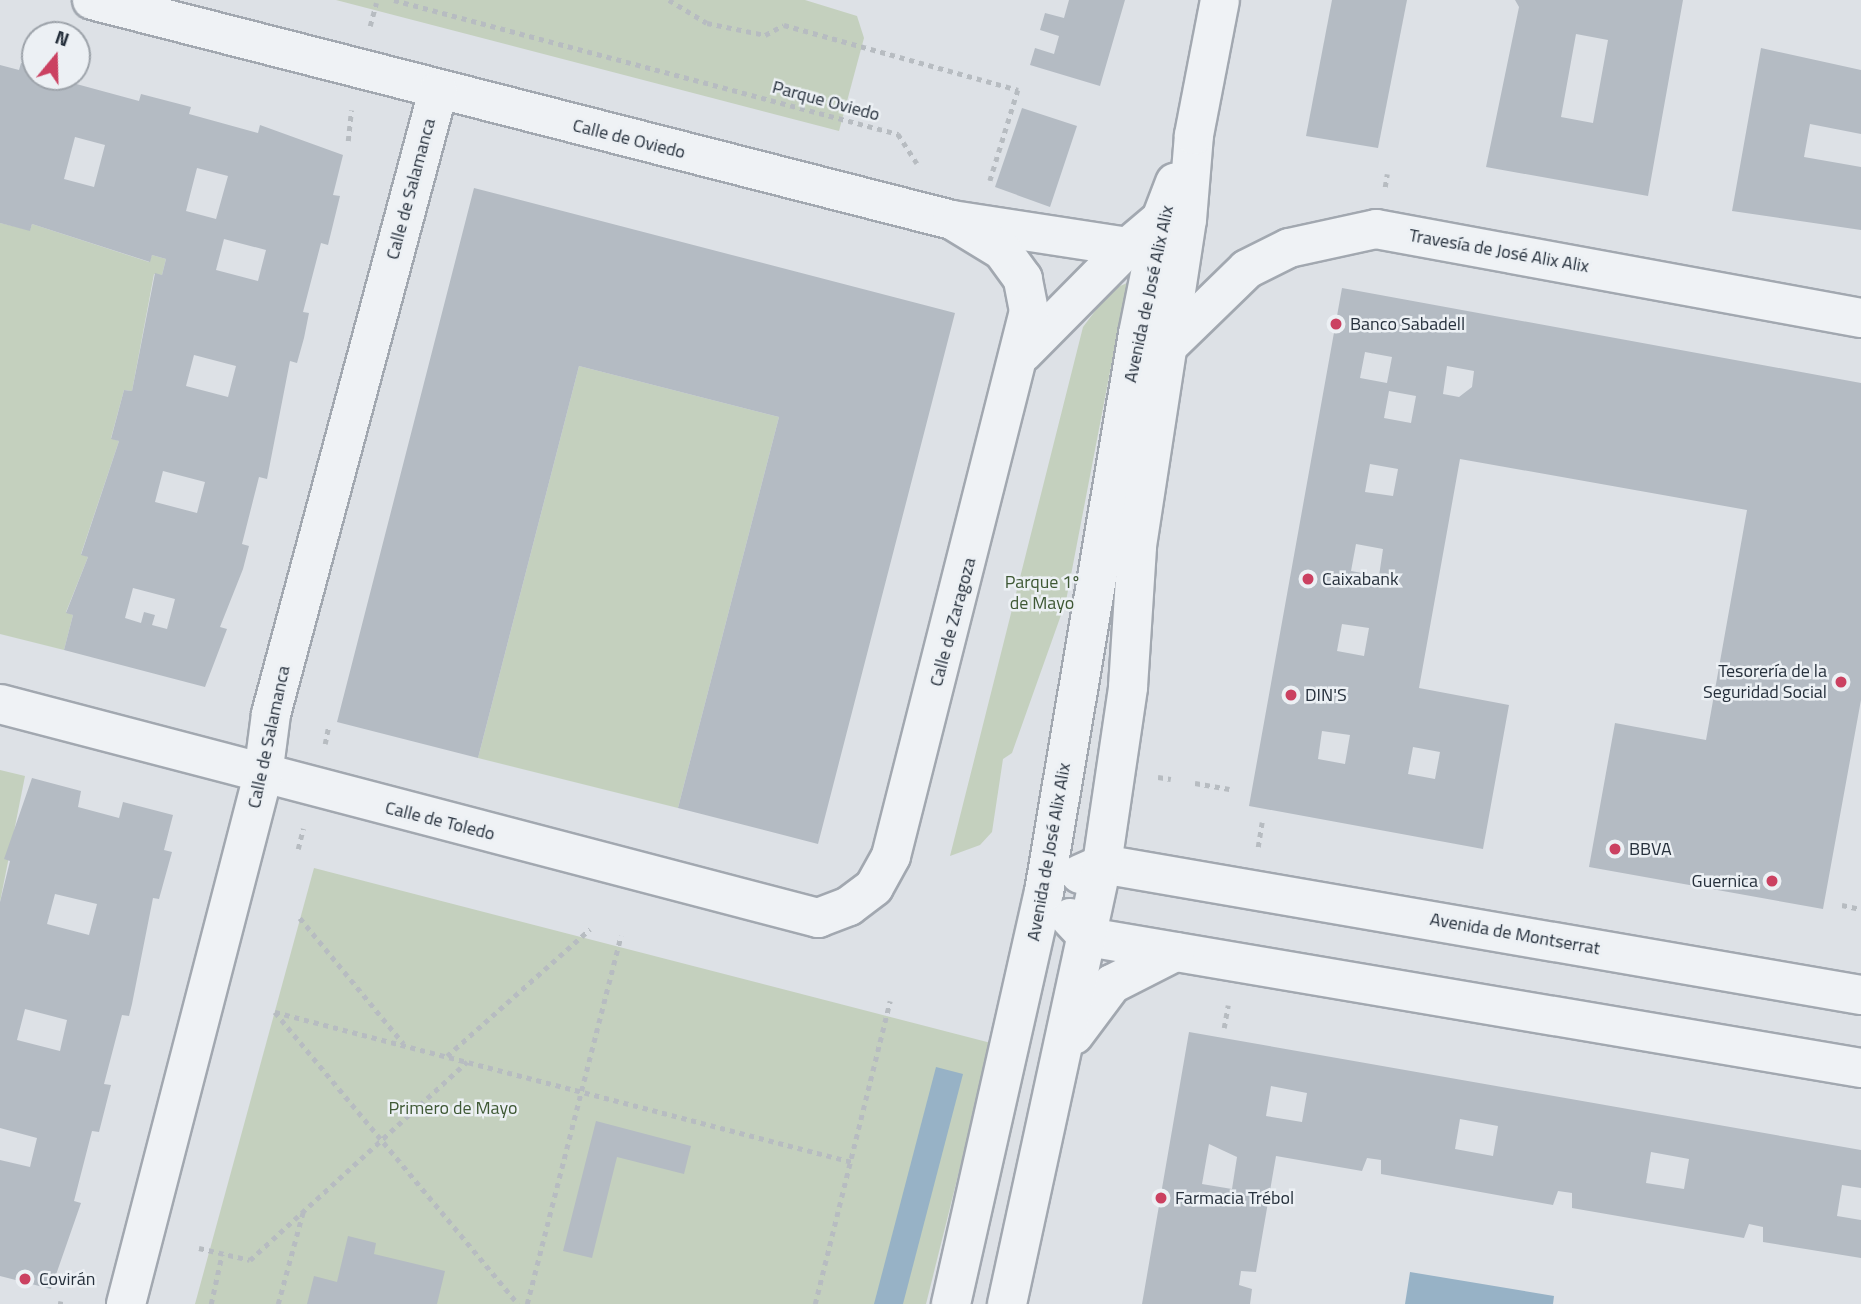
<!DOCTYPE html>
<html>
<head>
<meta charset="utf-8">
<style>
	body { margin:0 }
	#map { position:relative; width:1861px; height:1304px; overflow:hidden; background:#dde1e6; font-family:"Titillium Web",sans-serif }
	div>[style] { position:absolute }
	.green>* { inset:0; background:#c4d0be }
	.water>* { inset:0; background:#97b2c6 }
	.building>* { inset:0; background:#b4bbc3 }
	.path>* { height:4.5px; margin-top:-2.25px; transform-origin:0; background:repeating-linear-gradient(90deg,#b7bcc1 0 5px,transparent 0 10px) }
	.roads { filter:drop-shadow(2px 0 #a2a8b0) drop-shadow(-2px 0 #a2a8b0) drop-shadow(0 2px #a2a8b0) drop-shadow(0 -2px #a2a8b0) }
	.minor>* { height:38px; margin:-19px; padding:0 19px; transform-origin:19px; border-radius:19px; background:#eff2f5 }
	.dots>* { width:19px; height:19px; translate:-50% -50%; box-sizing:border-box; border:4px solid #ecf0f4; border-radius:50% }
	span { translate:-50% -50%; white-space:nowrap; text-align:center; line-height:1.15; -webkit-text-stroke:5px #ecf0f4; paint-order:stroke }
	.street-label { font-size:18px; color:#26303c }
	.poi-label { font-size:18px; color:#26303c }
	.left { translate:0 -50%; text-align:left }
	.right { translate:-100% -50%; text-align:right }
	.park-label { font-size:18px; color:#3e5834 }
	.north { position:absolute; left:21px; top:21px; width:70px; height:70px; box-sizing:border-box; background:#ecf0f4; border:2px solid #9da3aa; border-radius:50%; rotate:19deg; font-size:19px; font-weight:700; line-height:28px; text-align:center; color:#26303c }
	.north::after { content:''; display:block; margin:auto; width:24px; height:32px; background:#cb4161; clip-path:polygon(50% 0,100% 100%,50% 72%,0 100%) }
</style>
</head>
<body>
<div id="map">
	<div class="green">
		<i style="clip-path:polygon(336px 0,805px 0,857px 16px,864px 38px,839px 131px)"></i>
		<i style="clip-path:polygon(0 223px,30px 230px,32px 224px,149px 262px,152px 255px,166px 259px,162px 275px,154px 274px,132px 391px,124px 390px,111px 438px,119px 441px,81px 554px,88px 557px,66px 612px,73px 615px,64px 650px,0 634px)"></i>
		<i style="clip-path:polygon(1127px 283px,1066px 601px,1012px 753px,1003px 759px,992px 832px,980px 845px,950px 856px,1083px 327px,1111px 290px)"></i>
		<i style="clip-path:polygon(579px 366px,779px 417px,678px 808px,478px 758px)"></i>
		<i style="clip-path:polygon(0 770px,25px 776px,0 902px)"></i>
		<i style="clip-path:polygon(314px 868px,991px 1043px,926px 1304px,195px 1304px)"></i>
	</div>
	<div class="water">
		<i style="clip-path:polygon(936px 1067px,963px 1074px,903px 1304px,874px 1304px)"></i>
		<i style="clip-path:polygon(1410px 1272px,1554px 1296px,1553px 1304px,1405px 1304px)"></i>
	</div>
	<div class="building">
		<i style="clip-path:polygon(1069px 0,1125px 0,1100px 86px,1030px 65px,1035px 48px,1054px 54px,1059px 36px,1040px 30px,1045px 13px,1064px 18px)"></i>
		<i style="clip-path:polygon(1332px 0,1407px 0,1378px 148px,1306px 136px)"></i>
		<i style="clip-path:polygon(evenodd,1515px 0,1683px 0,1648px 196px,1486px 167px,1519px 7px,1515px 0,1576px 34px,1608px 40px,1593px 123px,1561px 117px,1576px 34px)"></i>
		<i style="clip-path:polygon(1761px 48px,1861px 70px,1861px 134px,1810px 124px,1804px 157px,1861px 167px,1861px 230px,1732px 211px)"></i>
		<i style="clip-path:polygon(evenodd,21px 63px,35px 67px,35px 77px,70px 77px,69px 82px,139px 101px,141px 94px,191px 107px,189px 114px,258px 133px,260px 125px,343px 155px,333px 195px,340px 196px,328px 245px,321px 243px,303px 312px,309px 313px,304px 338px,297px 363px,290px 361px,267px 479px,259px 477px,242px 544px,249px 546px,243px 569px,220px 627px,227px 629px,205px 687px,64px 650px,73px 615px,66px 613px,88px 557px,81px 555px,119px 441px,111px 439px,124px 390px,132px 391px,155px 273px,162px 275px,166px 259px,152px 255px,150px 262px,32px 224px,30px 231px,0 223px,0 65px,19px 70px,21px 63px,75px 137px,105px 145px,94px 187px,64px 179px,75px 137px,21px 63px,197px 168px,228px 176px,216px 219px,186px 211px,197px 168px,21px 63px,224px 239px,266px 250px,258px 281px,216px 270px,224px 239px,21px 63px,194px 355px,236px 366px,228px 397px,186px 386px,194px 355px,21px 63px,163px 471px,205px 482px,197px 513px,155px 502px,163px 471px,21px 63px,133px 588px,175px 599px,167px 629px,152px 625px,155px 615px,144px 612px,141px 623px,125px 618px,133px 588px)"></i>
		<i style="clip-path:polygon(1022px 108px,1077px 126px,1050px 207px,995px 187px)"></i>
		<i style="clip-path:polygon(474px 188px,955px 313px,818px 844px,678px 808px,779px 417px,579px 366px,478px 758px,337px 722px)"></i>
		<i style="clip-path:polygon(evenodd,1342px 288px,1861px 383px,1861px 700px,1823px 909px,1589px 867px,1615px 723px,1706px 740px,1747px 510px,1460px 459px,1419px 688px,1509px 705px,1483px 849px,1249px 806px,1342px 288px,1365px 352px,1392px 357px,1387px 383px,1360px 378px,1365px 352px,1342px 288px,1447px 366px,1474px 371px,1472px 387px,1459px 397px,1443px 394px,1447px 366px,1342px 288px,1389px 391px,1416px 396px,1411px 423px,1384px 418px,1389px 391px,1342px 288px,1370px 464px,1398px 469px,1393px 496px,1365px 492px,1370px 464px,1342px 288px,1356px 544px,1383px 549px,1379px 576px,1351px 571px,1356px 544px,1342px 288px,1342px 624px,1369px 628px,1364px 656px,1337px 651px,1342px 624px,1342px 288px,1322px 731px,1350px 735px,1345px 764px,1318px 759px,1322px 731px,1342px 288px,1413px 747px,1440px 752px,1435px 779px,1408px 774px,1413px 747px)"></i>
		<i style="clip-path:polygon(evenodd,32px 778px,81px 791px,78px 807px,119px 818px,123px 802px,173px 815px,164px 850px,172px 852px,159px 899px,153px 898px,132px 1004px,129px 1016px,122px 1015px,104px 1084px,111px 1085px,99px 1132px,92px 1131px,74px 1201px,81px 1203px,51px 1289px,0 1276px,0 1160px,30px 1167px,37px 1138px,0 1128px,0 902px,10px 861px,4px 859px,32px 778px,55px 894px,97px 904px,89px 935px,47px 924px,55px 894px,32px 778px,25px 1009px,67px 1020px,60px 1051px,17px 1040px,25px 1009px)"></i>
		<i style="clip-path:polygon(evenodd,1189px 1032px,1861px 1150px,1861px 1188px,1842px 1185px,1837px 1216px,1861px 1220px,1861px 1258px,1763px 1242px,1763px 1227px,1749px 1224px,1744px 1238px,1572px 1208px,1572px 1193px,1558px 1191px,1553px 1205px,1381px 1174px,1381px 1160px,1367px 1158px,1362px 1171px,1276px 1156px,1256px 1272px,1241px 1271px,1239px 1285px,1252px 1289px,1250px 1304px,1142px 1304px,1189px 1032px,1271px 1086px,1307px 1093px,1302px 1122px,1266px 1116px,1271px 1086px,1189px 1032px,1460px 1119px,1498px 1126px,1493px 1156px,1455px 1149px,1460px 1119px,1189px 1032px,1209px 1144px,1237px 1157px,1232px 1189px,1202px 1184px,1209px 1144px,1189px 1032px,1651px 1152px,1689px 1159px,1684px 1189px,1646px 1183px,1651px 1152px)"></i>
		<i style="clip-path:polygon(596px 1121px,691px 1146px,684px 1174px,617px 1157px,592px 1258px,563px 1251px)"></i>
		<i style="clip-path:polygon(348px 1236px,376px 1243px,374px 1254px,445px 1271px,437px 1304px,307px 1304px,314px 1276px,337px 1282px)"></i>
	</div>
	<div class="path">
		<i style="left:394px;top:0;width:522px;rotate:14.89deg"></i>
		<i style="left:898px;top:134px;width:35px;rotate:57deg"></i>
		<i style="left:669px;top:0;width:44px;rotate:31.2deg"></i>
		<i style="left:707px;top:23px;width:59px;rotate:11.7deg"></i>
		<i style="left:765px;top:35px;width:21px;rotate:-28deg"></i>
		<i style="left:784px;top:25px;width:243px;rotate:15.5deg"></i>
		<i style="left:1018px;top:90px;width:95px;rotate:107.1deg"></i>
		<i style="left:370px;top:26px;width:24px;rotate:-75deg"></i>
		<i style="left:348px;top:141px;width:31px;rotate:-84deg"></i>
		<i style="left:1385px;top:187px;width:13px;rotate:-81deg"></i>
		<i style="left:325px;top:744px;width:16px;rotate:-79deg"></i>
		<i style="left:1158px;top:777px;width:13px;rotate:9deg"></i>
		<i style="left:1195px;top:783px;width:35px;rotate:10deg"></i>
		<i style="left:1258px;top:847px;width:25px;rotate:-81deg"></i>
		<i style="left:298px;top:849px;width:21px;rotate:-76deg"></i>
		<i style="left:1842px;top:905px;width:19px;rotate:12deg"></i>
		<i style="left:300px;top:918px;width:163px;rotate:50.5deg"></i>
		<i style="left:275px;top:1012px;width:596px;rotate:14.57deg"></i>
		<i style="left:275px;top:1012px;width:380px;rotate:50.2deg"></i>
		<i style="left:1224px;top:1028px;width:23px;rotate:-80deg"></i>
		<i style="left:447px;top:1056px;width:191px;rotate:-41.6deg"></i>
		<i style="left:199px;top:1248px;width:52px;rotate:13.2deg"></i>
		<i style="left:250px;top:1260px;width:294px;rotate:-42.4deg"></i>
		<i style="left:58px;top:1303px;width:5px;rotate:11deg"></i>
		<i style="left:211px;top:1304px;width:51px;rotate:-77.6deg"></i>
		<i style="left:278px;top:1304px;width:95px;rotate:-74.8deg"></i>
		<i style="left:527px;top:1304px;width:380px;rotate:-75.7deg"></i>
		<i style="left:815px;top:1304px;width:312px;rotate:-76.1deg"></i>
	</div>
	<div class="roads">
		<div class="minor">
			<i style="left:92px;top:0;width:888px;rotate:14.35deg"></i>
			<i style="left:952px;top:220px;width:178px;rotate:8.7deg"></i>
			<i style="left:1128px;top:247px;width:43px;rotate:-40.3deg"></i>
			<i style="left:1170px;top:344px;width:107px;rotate:-44.2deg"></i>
			<i style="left:1247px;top:269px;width:47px;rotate:-26.6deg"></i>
			<i style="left:1289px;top:248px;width:89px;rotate:-12.3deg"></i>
			<i style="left:1376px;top:229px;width:493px;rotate:10.4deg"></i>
			<i style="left:1023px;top:353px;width:149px;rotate:-45.3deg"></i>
			<i style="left:0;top:704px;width:846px;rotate:14.66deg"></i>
			<i style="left:818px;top:918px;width:33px;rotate:-21deg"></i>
			<i style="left:849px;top:906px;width:31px;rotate:-37deg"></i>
			<i style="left:874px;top:887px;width:35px;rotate:-61deg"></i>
			<i style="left:891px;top:856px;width:562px;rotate:-75.79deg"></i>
			<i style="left:1029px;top:311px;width:33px;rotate:-101deg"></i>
			<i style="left:1023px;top:279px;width:34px;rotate:-126deg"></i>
			<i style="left:1003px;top:251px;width:60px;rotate:-148.7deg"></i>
			<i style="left:1080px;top:874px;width:24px;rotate:-24deg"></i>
			<i style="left:1102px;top:864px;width:770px;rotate:9.79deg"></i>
			<i style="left:1070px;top:918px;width:26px;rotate:47deg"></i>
			<i style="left:1088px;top:937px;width:784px;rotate:9.62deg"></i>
			<i style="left:1074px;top:1035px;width:64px;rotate:-53.3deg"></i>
			<i style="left:1112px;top:984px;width:71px;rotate:-26.9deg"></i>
			<i style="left:126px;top:1304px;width:546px;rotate:-75.48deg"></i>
			<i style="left:263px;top:775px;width:62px;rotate:-82.5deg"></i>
			<i style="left:271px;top:714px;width:645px;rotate:-74.99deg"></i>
			<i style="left:951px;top:1304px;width:422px;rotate:-77.3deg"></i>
			<i style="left:1044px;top:892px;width:566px;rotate:-80.44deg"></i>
			<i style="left:1138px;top:334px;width:117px;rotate:-78.7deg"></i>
			<i style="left:1161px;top:219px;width:39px;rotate:-69deg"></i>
			<i style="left:1007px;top:1304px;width:450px;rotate:-77.8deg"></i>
			<i style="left:1102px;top:864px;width:179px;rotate:-81.6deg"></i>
			<i style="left:1128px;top:687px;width:141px;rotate:-86.3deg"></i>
			<i style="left:1137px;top:546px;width:330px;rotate:-81.3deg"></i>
			<i style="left:1187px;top:220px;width:85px;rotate:-85.3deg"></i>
			<i style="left:1194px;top:135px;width:137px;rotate:-79.1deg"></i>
		</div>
	</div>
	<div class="dots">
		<i style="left:1336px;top:324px;background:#cb4161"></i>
		<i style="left:1308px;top:579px;background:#cb4161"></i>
		<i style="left:1841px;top:682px;background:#cb4161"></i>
		<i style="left:1291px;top:695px;background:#cb4161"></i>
		<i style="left:1615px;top:849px;background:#cb4161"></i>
		<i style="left:1772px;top:881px;background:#cb4161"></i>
		<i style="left:1161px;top:1198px;background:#cb4161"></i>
		<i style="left:25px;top:1279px;background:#cb4161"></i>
	</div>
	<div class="street-label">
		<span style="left:826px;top:101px;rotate:15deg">Parque Oviedo</span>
		<span style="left:629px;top:139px;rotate:14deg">Calle de Oviedo</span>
		<span style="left:411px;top:189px;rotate:-75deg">Calle de Salamanca</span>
		<span style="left:1499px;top:251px;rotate:10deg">Travesía de José Alix Alix</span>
		<span style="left:1149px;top:294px;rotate:-78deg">Avenida de José Alix Alix</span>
		<span style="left:953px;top:622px;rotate:-75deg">Calle de Zaragoza</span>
		<span style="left:269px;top:737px;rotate:-78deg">Calle de Salamanca</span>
		<span style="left:440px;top:821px;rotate:14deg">Calle de Toledo</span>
		<span style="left:1049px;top:852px;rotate:-80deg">Avenida de José Alix Alix</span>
		<span style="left:1515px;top:934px;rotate:10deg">Avenida de Montserrat</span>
	</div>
	<div class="poi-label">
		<span class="left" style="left:1350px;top:324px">Banco Sabadell</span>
		<span class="left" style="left:1322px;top:579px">Caixabank</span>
		<span class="right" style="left:1827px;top:682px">Tesorería de la<br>Seguridad Social</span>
		<span class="left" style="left:1305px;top:695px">DIN'S</span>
		<span class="left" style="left:1629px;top:849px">BBVA</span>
		<span class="right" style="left:1758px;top:881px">Guernica</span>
		<span class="left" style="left:1175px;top:1198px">Farmacia Trébol</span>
		<span class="left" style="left:39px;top:1279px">Covirán</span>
	</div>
	<div class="park-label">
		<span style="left:1042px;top:593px">Parque 1º<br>de Mayo</span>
		<span style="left:453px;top:1108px">Primero de Mayo</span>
	</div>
	<div class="north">N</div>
</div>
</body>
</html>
